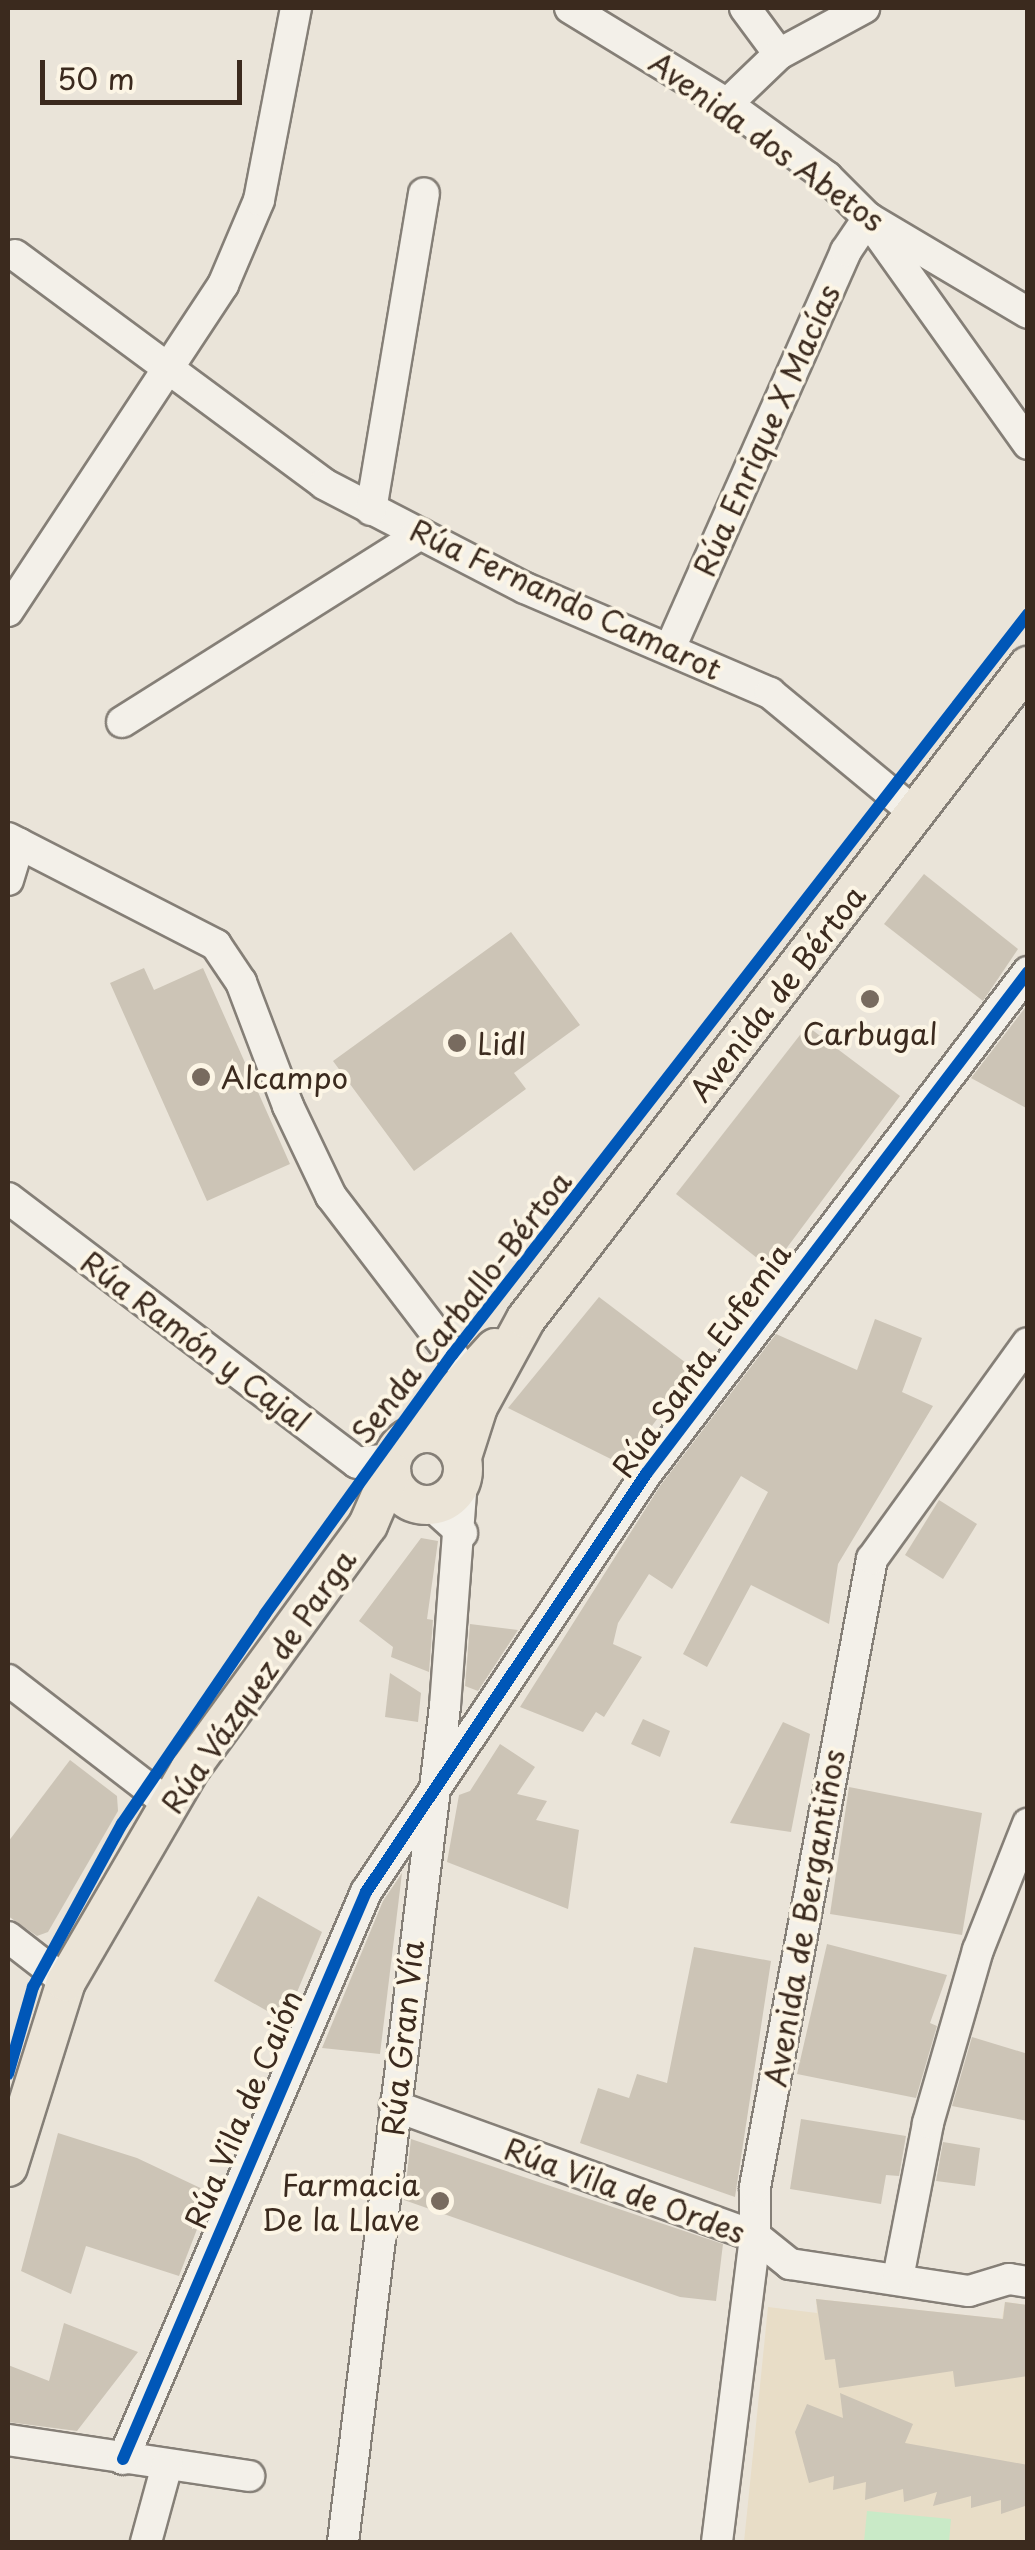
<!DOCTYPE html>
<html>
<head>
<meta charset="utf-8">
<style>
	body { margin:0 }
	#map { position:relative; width:1035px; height:2550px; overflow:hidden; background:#eae4d9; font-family:"Playpen Sans",sans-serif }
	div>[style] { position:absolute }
	.built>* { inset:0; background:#e8ddc7 }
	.green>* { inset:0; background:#c9eac7 }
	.building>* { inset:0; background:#ccc4b6 }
	.roads { filter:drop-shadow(2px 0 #857f77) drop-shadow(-2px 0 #857f77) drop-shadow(0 2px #857f77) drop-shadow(0 -2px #857f77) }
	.minor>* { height:30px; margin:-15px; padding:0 15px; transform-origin:15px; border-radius:15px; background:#f3f0e9 }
	.major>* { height:38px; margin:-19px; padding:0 19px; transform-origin:19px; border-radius:19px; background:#ebe4d7 }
	.major>.ring { margin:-19px; padding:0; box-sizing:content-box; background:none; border:38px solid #ebe4d7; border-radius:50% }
	.cycleway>* { height:12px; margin:-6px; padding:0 6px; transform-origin:6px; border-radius:6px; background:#0057b8 }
	.dots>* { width:28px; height:28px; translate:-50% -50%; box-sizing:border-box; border:5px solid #fcf5e5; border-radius:50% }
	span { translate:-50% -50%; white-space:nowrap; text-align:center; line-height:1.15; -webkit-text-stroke:8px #fcf5e5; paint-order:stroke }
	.street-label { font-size:30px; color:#3b2a1e }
	.poi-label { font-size:30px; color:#3b2a1e }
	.left { translate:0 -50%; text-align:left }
	.right { translate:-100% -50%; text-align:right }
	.frame { position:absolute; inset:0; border:10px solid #3b2a1e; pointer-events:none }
	.scale { position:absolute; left:40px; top:60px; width:202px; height:45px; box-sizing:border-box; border:5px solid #3b2a1e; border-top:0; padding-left:12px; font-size:30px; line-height:35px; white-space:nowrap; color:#3b2a1e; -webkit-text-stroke:8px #fcf5e5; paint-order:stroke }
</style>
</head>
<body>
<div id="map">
	<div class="built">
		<i style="clip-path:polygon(816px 2299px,1002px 2319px,1005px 2302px,1027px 2305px,1027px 2542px,744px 2542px,768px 2307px,817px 2313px)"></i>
	</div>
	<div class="green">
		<i style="clip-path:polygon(867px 2511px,951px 2519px,949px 2542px,864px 2542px)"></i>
	</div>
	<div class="building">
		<i style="clip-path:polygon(924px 874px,1018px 949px,983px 1001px,884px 924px)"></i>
		<i style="clip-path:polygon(511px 932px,580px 1025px,514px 1073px,526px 1089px,414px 1171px,333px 1061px)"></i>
		<i style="clip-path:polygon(144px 968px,154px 990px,203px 968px,290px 1164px,207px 1201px,110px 983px)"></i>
		<i style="clip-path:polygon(1028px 1004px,1028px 1109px,971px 1078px)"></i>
		<i style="clip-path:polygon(807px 1026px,900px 1096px,771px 1269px,676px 1194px)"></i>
		<i style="clip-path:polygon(599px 1297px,694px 1369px,623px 1465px,508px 1408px)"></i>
		<i style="clip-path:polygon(875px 1319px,922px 1338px,902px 1392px,933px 1406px,838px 1564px,829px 1624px,751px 1585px,707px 1667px,683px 1654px,768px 1492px,741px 1476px,672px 1589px,649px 1574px,618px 1623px,613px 1644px,642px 1657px,604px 1717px,596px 1712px,583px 1732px,520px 1707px,660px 1486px,776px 1334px,857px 1370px)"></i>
		<i style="clip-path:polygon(939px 1500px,977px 1524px,943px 1579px,905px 1555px)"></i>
		<i style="clip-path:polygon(421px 1538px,438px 1541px,427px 1619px,433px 1620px,429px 1672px,391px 1657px,393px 1647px,359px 1621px)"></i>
		<i style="clip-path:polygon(470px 1624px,518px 1630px,478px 1691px,465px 1686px)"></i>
		<i style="clip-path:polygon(390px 1673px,421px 1693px,418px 1722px,385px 1717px)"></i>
		<i style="clip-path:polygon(643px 1719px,670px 1731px,660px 1757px,631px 1744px)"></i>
		<i style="clip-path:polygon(783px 1722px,810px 1734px,791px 1832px,730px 1823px)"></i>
		<i style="clip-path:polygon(500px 1744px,535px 1767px,517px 1794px,547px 1801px,536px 1820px,579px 1830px,568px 1909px,447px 1862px,459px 1795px,470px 1791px)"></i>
		<i style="clip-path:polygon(70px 1760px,117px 1796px,118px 1811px,48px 1932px,37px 1936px,8px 1916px,8px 1842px)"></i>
		<i style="clip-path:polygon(849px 1787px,982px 1813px,962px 1935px,830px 1914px)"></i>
		<i style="clip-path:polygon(402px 1873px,380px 2054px,322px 2048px,383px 1901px)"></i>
		<i style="clip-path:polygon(258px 1896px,322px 1932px,285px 2021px,214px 1981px)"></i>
		<i style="clip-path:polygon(827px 1944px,947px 1975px,930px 2023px,937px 2026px,916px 2098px,797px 2074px)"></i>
		<i style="clip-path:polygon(694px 1947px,771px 1961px,735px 2197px,580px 2143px,598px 2088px,629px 2098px,637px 2074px,667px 2083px)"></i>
		<i style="clip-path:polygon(972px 2037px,1028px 2054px,1028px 2121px,952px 2106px)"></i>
		<i style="clip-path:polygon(801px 2119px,906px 2136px,899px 2176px,886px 2175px,881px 2204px,790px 2189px)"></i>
		<i style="clip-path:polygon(58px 2133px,137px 2158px,211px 2193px,179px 2276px,86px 2246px,71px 2294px,21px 2271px)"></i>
		<i style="clip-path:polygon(411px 2139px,723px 2244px,716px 2301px,680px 2297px,404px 2200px)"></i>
		<i style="clip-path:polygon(943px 2142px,980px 2148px,975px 2186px,936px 2181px)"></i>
		<i style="clip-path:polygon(816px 2299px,1003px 2319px,1005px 2302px,1028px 2305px,1028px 2376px,955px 2387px,953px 2371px,839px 2388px,835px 2359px,825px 2360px)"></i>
		<i style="clip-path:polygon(64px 2323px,138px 2352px,77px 2431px,8px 2422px,8px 2365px,49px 2381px)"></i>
		<i style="clip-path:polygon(840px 2393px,913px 2424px,905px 2443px,1028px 2465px,1028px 2505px,1001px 2514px,1001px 2500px,971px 2508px,971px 2496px,933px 2506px,937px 2492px,904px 2502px,903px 2489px,865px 2500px,866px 2482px,833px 2490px,834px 2476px,809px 2483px,795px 2432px,807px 2404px,843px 2418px)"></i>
	</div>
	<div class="roads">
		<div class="minor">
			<i style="left:570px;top:8px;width:184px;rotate:31.4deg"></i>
			<i style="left:727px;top:104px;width:124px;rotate:36.1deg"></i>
			<i style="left:827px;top:177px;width:58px;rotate:45deg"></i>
			<i style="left:868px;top:218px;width:186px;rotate:30.7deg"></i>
			<i style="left:745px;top:8px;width:57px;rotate:53.5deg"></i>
			<i style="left:727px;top:104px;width:72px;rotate:-43.9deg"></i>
			<i style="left:779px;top:54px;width:97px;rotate:-28.4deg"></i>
			<i style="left:872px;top:225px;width:269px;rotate:54.5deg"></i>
			<i style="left:15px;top:255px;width:385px;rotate:36.5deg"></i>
			<i style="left:324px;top:484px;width:226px;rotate:27.4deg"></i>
			<i style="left:525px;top:588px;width:267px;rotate:23.2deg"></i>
			<i style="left:770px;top:693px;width:188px;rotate:39.6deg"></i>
			<i style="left:371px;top:510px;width:321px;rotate:-80.5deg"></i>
			<i style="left:8px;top:611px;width:391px;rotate:-56.6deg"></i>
			<i style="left:223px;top:285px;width:92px;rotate:-67deg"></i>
			<i style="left:259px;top:200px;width:196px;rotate:-79.1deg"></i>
			<i style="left:671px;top:646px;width:432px;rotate:-66.1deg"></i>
			<i style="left:846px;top:251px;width:40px;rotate:-56deg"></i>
			<i style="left:122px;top:722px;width:353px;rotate:-32.2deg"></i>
			<i style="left:8px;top:838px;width:234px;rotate:27.2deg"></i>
			<i style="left:216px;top:945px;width:45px;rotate:56deg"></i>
			<i style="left:241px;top:982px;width:133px;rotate:69.2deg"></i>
			<i style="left:288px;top:1106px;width:100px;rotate:64.5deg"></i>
			<i style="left:331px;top:1196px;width:204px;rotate:52.6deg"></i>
			<i style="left:8px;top:880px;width:38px;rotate:-73deg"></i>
			<i style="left:8px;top:1198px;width:438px;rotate:37.2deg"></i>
			<i style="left:357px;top:1463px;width:35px;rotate:-7deg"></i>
			<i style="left:431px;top:1505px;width:42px;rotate:42.1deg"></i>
			<i style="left:8px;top:1680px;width:203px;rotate:37.6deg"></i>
			<i style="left:8px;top:1937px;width:73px;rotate:37.8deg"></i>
			<i style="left:395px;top:2106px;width:383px;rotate:19.9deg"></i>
			<i style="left:755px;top:2236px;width:45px;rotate:38.7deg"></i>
			<i style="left:790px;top:2264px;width:181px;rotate:8.6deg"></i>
			<i style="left:969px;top:2291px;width:42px;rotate:-16.7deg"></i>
			<i style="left:1009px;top:2279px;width:19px;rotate:9deg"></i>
			<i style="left:898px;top:2278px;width:158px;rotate:-79deg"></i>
			<i style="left:928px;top:2123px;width:180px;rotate:-73.9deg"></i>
			<i style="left:978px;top:1950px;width:136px;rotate:-68.4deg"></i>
			<i style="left:8px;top:2440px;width:244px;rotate:8.5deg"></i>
			<i style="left:123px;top:2459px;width:617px;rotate:-66.8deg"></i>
			<i style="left:366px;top:1892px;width:503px;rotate:-56.18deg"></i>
			<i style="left:646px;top:1474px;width:631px;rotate:-52.73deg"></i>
			<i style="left:146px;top:2542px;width:80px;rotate:-74.7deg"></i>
			<i style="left:343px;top:2542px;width:842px;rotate:-83.04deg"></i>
			<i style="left:445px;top:1706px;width:229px;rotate:-85.7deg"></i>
			<i style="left:717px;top:2542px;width:308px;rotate:-82.9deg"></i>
			<i style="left:755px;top:2236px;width:49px;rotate:-90deg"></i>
			<i style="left:755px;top:2187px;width:639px;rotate:-79.45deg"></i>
			<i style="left:872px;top:1559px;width:266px;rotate:-54.2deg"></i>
		</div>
		<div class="major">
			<i class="ring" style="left:391px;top:1433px;width:34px;height:34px"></i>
			<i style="left:417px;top:1434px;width:116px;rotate:-47.8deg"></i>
			<i style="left:462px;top:1457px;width:52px;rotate:-72.3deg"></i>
			<i style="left:478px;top:1407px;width:100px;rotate:-61.4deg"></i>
			<i style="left:526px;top:1319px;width:824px;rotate:-52.45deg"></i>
			<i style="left:8px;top:2167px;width:194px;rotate:-72.6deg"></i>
			<i style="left:66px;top:1982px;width:246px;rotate:-59.8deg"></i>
			<i style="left:190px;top:1769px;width:302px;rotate:-53.9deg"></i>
			<i style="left:368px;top:1525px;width:58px;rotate:-66.5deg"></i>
		</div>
	</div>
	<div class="cycleway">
		<i style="left:8px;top:2074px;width:91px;rotate:-74deg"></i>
		<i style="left:33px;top:1987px;width:186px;rotate:-61.4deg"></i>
		<i style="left:122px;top:1824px;width:254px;rotate:-55.7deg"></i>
		<i style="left:265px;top:1614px;width:319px;rotate:-54.2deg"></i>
		<i style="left:452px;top:1355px;width:939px;rotate:-52.14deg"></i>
		<i style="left:123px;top:2459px;width:617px;rotate:-66.8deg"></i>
		<i style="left:366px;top:1892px;width:503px;rotate:-56.18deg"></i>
		<i style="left:646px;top:1474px;width:631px;rotate:-52.73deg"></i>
	</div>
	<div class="dots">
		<i style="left:870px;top:999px;background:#786b5f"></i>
		<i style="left:457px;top:1043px;background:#786b5f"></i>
		<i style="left:201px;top:1077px;background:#786b5f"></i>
		<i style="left:440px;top:2201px;background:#786b5f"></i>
	</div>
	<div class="street-label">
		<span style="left:767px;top:141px;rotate:36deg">Avenida dos Abetos</span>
		<span style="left:766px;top:430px;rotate:-66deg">Rúa Enrique X Macías</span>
		<span style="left:566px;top:599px;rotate:25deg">Rúa Fernando Camarot</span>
		<span style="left:777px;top:993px;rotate:-52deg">Avenida de Bértoa</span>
		<span style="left:461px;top:1307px;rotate:-52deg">Senda Carballo-Bértoa</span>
		<span style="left:196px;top:1341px;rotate:37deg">Rúa Ramón y Cajal</span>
		<span style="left:701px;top:1360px;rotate:-54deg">Rúa Santa Eufemia</span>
		<span style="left:258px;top:1681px;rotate:-55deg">Rúa Vázquez de Parga</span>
		<span style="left:804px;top:1918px;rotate:-80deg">Avenida de Bergantiños</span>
		<span style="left:402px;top:2038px;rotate:-84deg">Rúa Gran Vía</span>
		<span style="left:243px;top:2109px;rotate:-67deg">Rúa Vila de Caión</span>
		<span style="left:625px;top:2190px;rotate:20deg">Rúa Vila de Ordes</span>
	</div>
	<div class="poi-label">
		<span style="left:870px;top:1033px">Carbugal</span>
		<span class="left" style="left:477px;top:1043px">Lidl</span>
		<span class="left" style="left:221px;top:1077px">Alcampo</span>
		<span class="right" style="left:420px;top:2201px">Farmacia<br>De la Llave</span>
	</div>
	<div class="frame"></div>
	<div class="scale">50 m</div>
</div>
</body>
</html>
